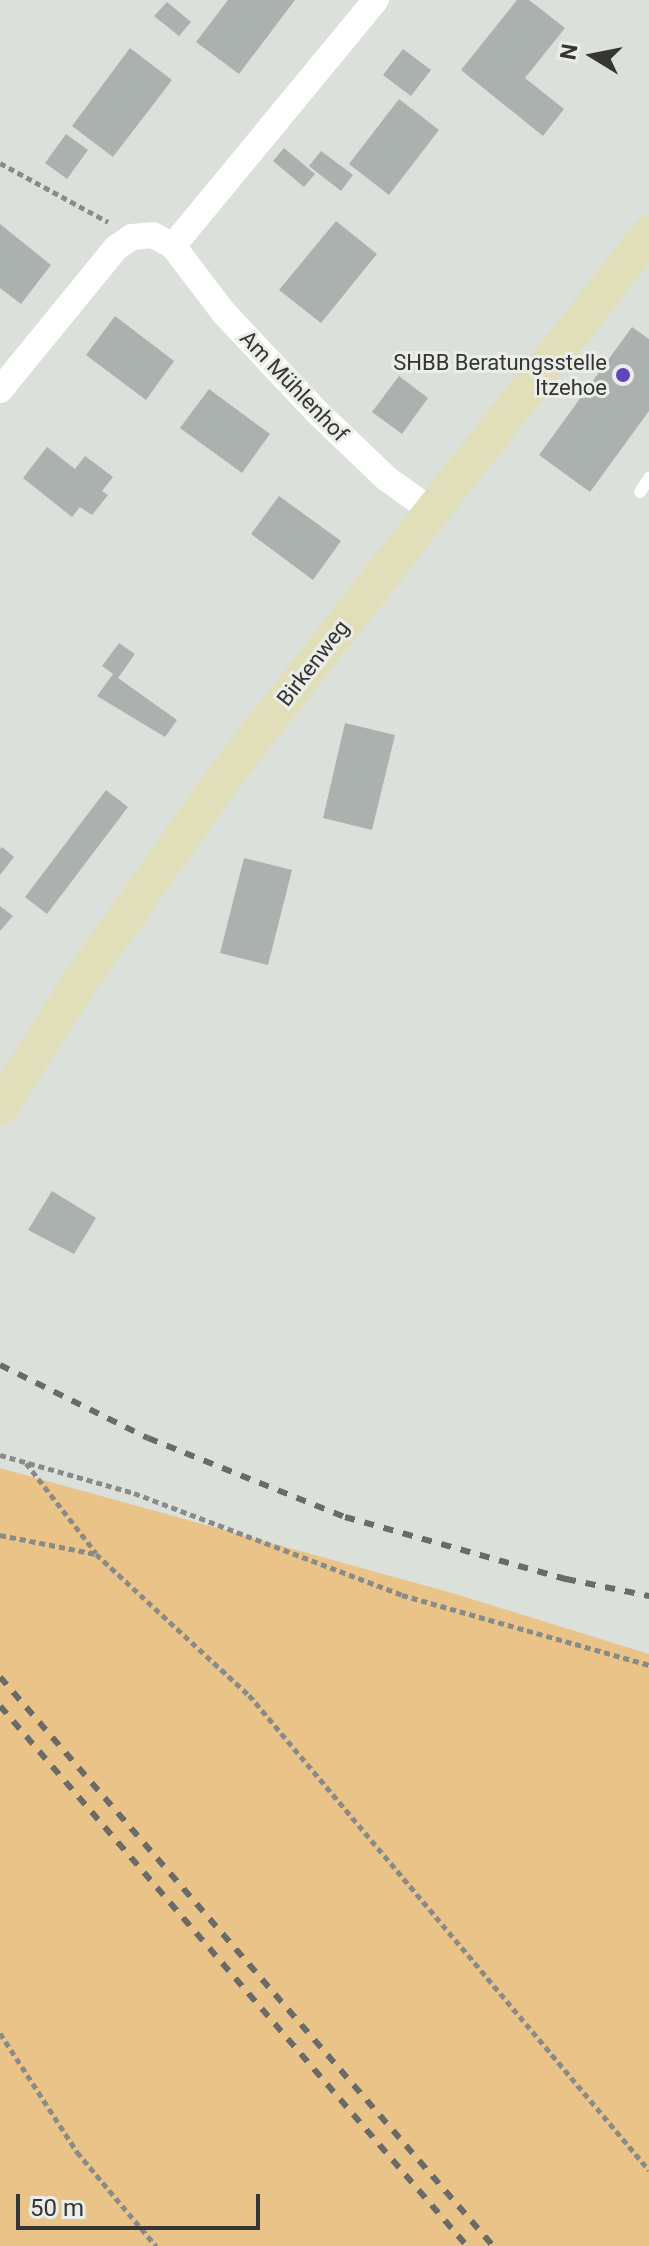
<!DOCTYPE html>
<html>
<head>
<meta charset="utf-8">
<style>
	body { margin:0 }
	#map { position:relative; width:649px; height:2246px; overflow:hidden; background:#dce0db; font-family:Roboto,sans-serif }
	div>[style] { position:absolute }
	.green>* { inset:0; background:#e9c387 }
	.building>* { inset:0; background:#abb1af }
	.path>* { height:5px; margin-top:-2.5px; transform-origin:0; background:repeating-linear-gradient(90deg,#888b87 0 6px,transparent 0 10px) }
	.lane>* { height:12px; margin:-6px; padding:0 6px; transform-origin:6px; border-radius:6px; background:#fff }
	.street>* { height:26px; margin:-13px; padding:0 13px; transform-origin:13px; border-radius:13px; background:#fff }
	.secondary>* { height:36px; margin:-18px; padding:0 18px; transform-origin:18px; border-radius:18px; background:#e0dfb9 }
	.rail>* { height:6px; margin-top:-3px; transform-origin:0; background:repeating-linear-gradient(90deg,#6a6b69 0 10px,transparent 0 20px) }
	.dots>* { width:22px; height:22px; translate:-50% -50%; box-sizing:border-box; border:4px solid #eaede8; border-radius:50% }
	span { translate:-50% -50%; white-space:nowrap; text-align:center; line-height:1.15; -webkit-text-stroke:6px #eaede8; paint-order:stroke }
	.poi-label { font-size:22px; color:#353634 }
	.right { translate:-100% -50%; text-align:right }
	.street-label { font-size:22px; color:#353634 }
	.north { position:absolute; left:553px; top:16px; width:80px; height:80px; -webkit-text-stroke:6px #eaede8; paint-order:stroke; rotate:280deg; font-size:22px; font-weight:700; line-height:32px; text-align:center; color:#353634 }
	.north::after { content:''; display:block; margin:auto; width:28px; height:36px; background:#353634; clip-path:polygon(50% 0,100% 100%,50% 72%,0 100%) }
	.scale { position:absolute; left:16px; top:2194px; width:244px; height:36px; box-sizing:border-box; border:4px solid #353634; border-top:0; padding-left:10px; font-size:24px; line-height:28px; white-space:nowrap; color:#353634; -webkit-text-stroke:6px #eaede8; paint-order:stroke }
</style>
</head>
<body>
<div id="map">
	<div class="green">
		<i style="clip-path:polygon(0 1468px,452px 1593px,649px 1654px,649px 2246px,0 2246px)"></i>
	</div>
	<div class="building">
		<i style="clip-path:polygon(228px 0,295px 0,239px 74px,196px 42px)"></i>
		<i style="clip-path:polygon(517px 0,529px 0,565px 28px,525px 78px,564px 109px,543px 136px,461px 70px)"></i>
		<i style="clip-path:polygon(167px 2px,191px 22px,179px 36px,154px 16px)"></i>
		<i style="clip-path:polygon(130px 48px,172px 80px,113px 157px,72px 126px)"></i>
		<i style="clip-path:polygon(403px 49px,431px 70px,411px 96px,383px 75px)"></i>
		<i style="clip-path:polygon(399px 99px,439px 130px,389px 195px,349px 164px)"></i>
		<i style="clip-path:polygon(66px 134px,88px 150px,67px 179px,45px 163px)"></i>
		<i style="clip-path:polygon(284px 148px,315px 174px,304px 187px,273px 161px)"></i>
		<i style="clip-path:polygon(321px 151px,353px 175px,341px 191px,309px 166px)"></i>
		<i style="clip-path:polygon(336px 221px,377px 254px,321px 323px,279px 290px)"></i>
		<i style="clip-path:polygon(0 224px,51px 265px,21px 304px,0 288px)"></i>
		<i style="clip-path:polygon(115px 316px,174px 361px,146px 400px,86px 355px)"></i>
		<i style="clip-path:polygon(632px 327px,649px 339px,649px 411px,590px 492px,539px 455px)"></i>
		<i style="clip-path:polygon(399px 376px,428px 398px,402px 434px,372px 412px)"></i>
		<i style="clip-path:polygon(209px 389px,270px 434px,242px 473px,180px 428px)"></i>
		<i style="clip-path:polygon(47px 447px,75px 469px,85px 456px,113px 477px,102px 491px,108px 495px,92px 515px,80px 507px,72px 517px,23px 478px)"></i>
		<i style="clip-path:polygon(279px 496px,341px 541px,313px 580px,251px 534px)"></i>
		<i style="clip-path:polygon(119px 643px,135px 654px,118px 678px,177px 720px,165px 737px,97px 696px,113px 674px,102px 666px)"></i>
		<i style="clip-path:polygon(345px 723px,395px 735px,372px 830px,323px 818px)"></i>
		<i style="clip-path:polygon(106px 790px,128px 807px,47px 914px,25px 897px)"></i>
		<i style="clip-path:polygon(2px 847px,14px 857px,0 875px,0 849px)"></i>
		<i style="clip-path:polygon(244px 858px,292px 870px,268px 965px,220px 953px)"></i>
		<i style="clip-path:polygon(0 906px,13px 916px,0 931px)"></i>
		<i style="clip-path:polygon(52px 1191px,96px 1218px,74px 1254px,28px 1230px)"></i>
	</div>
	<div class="path">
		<i style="left:0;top:163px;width:123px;rotate:28.6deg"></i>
		<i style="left:0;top:1455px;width:139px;rotate:15.8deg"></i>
		<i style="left:134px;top:1493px;width:287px;rotate:20.8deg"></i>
		<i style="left:402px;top:1595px;width:257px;rotate:15.8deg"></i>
		<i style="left:26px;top:1463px;width:114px;rotate:52.1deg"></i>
		<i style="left:0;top:1535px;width:98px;rotate:11.2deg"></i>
		<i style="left:96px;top:1554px;width:208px;rotate:42.7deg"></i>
		<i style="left:249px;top:1695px;width:621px;rotate:49.9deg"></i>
		<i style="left:0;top:2033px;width:142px;rotate:57.1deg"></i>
		<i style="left:77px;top:2152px;width:123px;rotate:50deg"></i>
	</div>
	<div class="lane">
		<i style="left:640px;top:492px;width:17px;rotate:-57deg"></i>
	</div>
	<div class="street">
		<i style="left:173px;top:246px;width:319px;rotate:-50.5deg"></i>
		<i style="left:0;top:390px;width:183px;rotate:-50.8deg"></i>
		<i style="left:116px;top:248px;width:19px;rotate:-35deg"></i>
		<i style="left:132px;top:237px;width:21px;rotate:-5deg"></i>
		<i style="left:153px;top:235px;width:23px;rotate:29deg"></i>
		<i style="left:173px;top:246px;width:84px;rotate:52.7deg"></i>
		<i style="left:224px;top:313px;width:139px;rotate:46.8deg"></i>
		<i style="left:319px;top:414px;width:93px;rotate:43.7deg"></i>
		<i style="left:386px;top:478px;width:57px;rotate:35.7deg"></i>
	</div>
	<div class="secondary">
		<i style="left:0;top:1108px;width:151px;rotate:-57.7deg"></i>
		<i style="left:81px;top:980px;width:261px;rotate:-54.7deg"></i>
		<i style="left:232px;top:767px;width:677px;rotate:-51.96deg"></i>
	</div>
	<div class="rail">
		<i style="left:0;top:1365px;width:165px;rotate:26.3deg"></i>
		<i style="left:148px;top:1438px;width:212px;rotate:21.9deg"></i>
		<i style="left:345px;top:1517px;width:230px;rotate:15.7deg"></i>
		<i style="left:566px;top:1579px;width:85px;rotate:11.6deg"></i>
		<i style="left:0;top:1677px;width:753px;rotate:49.09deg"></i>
		<i style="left:0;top:1706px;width:714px;rotate:49.15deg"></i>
	</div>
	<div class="dots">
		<i style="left:623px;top:375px;background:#6145be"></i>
	</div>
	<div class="poi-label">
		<span class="right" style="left:607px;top:375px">SHBB Beratungsstelle<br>Itzehoe</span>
	</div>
	<div class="street-label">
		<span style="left:294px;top:386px;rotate:46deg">Am Mühlenhof</span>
		<span style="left:313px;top:663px;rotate:-52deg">Birkenweg</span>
	</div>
	<div class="north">N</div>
	<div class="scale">50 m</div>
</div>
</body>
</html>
